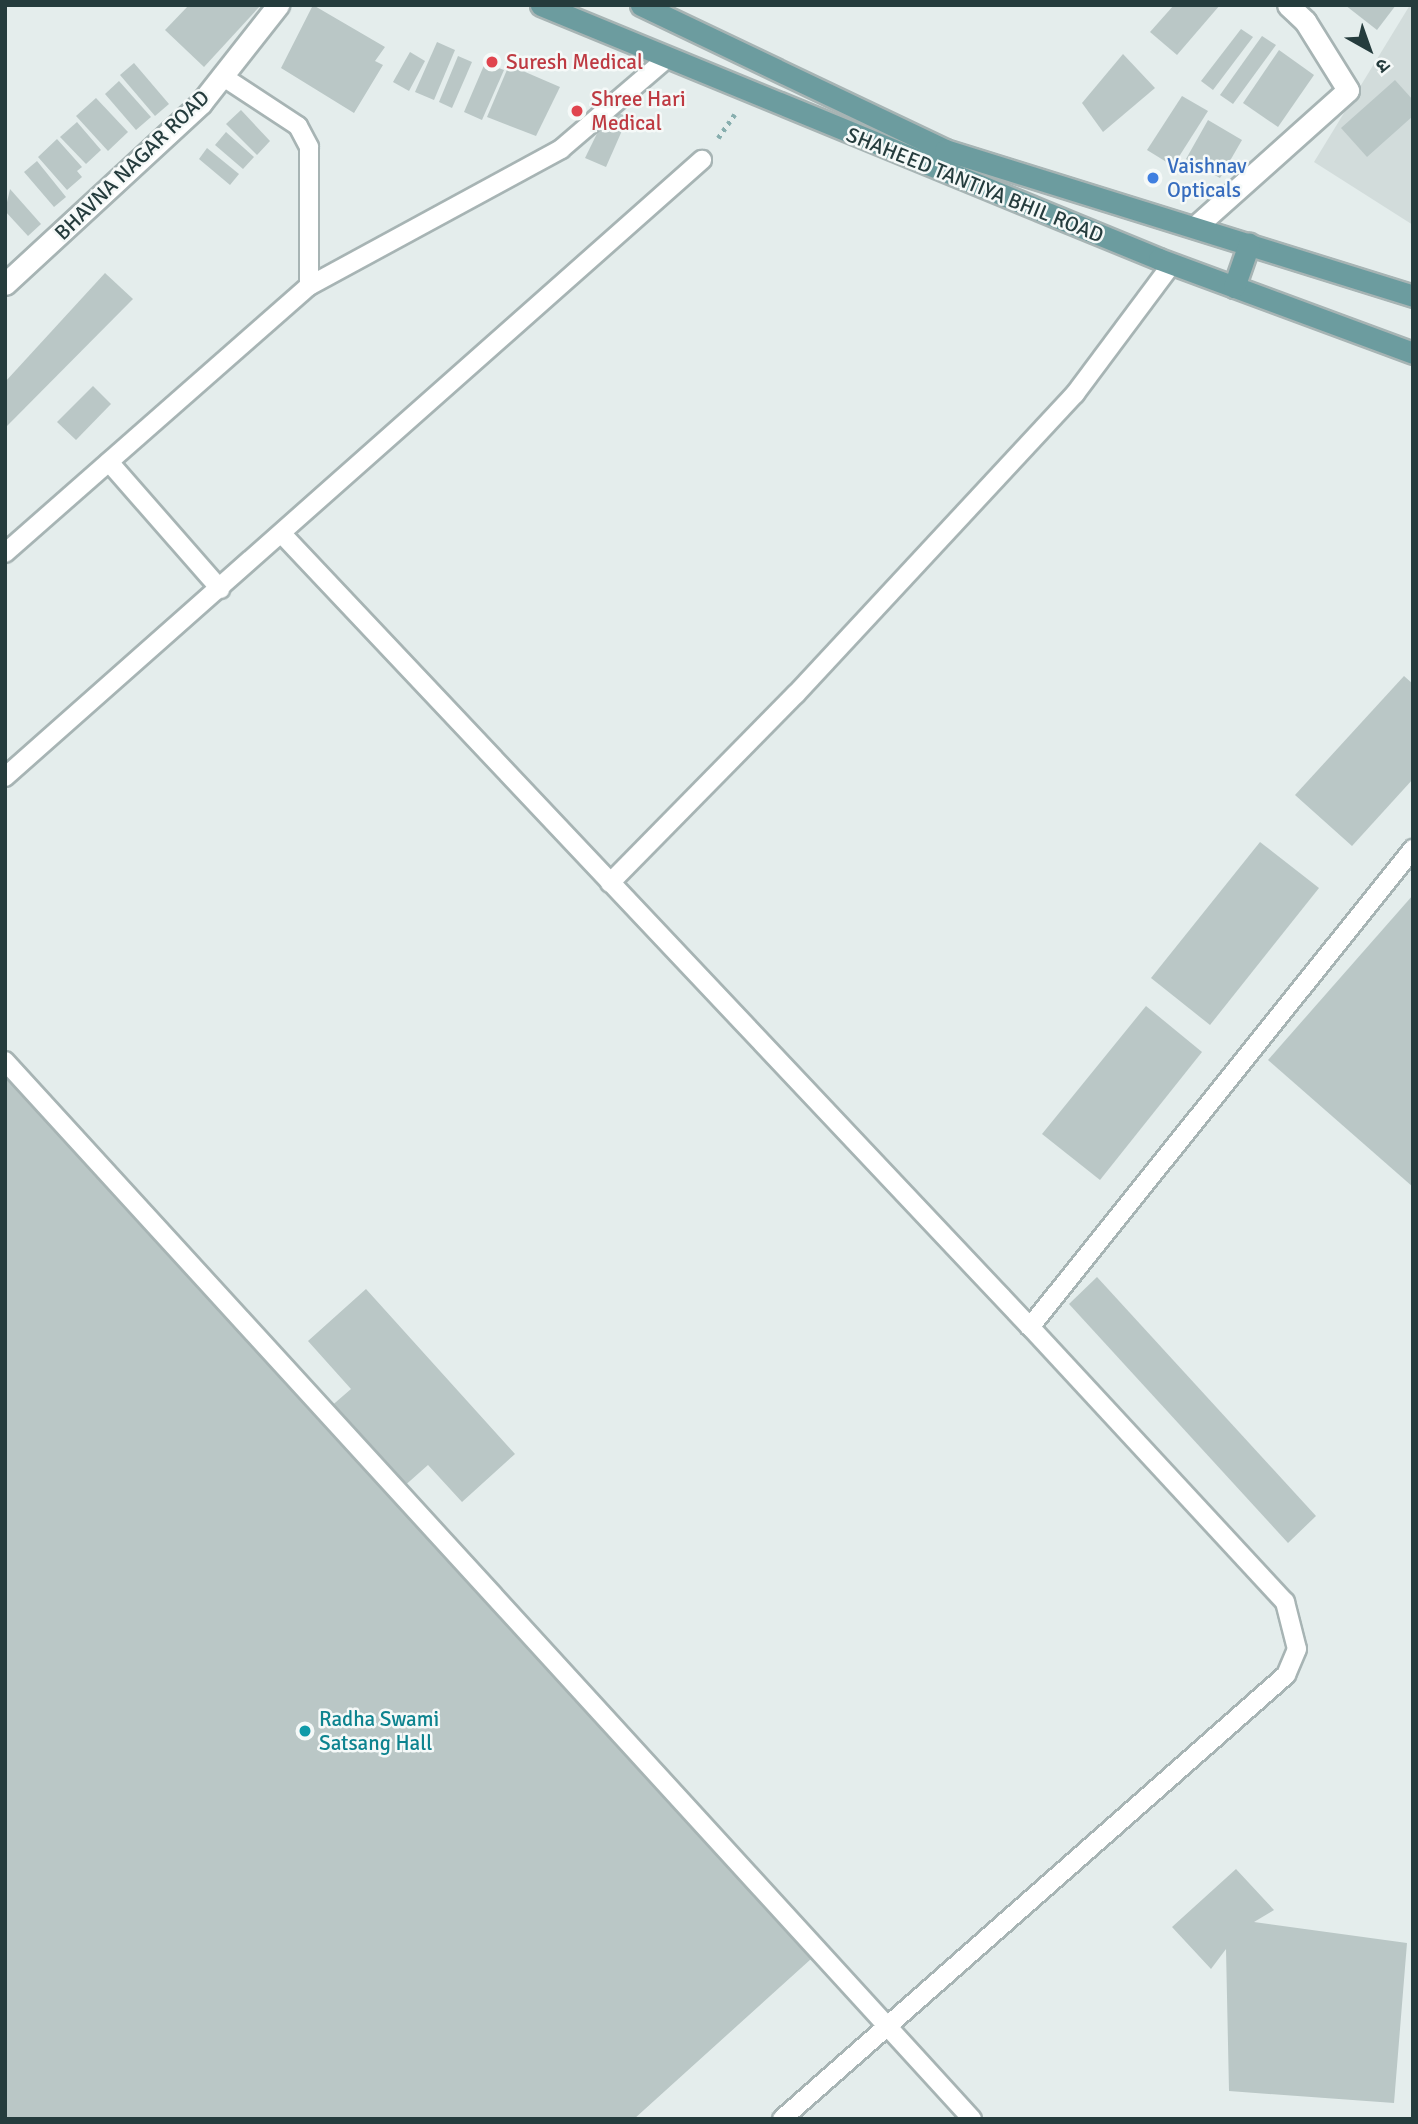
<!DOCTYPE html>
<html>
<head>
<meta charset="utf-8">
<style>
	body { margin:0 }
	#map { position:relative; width:1418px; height:2124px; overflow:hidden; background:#e4edec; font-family:Signika,"Noto Sans Devanagari",sans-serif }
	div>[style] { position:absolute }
	.built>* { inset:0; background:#d2dcdb }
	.building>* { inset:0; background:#bac7c6 }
	.path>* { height:4.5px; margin-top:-2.25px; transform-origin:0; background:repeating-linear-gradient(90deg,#87aeae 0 3.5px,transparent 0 8.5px) }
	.roads { filter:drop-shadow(2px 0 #a7b4b4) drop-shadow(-2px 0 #a7b4b4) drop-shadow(0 2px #a7b4b4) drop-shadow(0 -2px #a7b4b4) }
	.service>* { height:18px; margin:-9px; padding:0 9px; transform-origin:9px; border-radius:9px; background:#fff }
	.minor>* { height:21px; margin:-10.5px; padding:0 10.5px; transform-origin:10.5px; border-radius:10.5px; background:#fff }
	.primary>* { height:21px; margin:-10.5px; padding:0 10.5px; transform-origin:10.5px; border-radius:10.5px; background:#6c9c9f }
	.dots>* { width:19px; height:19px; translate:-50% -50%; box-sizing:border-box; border:4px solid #f5f9f8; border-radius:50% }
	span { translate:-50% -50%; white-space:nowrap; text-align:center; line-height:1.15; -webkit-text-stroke:5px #f5f9f8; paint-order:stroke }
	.health-label { font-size:21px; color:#be3a42 }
	.left { translate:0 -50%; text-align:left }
	.street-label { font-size:21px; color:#253c3d }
	.shop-label { font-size:21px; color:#366cbe }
	.culture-label { font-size:21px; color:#0d838f }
	.frame { position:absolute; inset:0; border:7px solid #253c3d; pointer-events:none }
	.north { position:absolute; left:1334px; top:14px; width:70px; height:70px; -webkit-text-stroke:5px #f5f9f8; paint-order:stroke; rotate:140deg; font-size:19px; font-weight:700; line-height:28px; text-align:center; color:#253c3d }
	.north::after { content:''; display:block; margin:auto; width:24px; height:32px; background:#253c3d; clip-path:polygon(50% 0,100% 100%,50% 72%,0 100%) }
</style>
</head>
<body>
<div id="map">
	<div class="built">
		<i style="clip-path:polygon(1410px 5px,1413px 5px,1413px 225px,1314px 162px)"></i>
	</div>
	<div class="building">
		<i style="clip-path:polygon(189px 5px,261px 5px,204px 67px,165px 30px)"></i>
		<i style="clip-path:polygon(313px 5px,385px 47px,375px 61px,383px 65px,354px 113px,281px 68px)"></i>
		<i style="clip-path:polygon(1174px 5px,1220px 5px,1177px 55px,1150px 32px)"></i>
		<i style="clip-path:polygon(1345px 5px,1396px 5px,1377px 30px)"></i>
		<i style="clip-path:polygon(1241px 29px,1253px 37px,1213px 90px,1201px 81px)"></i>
		<i style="clip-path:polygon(1262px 36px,1276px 45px,1233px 104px,1220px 95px)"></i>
		<i style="clip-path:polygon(437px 42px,455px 50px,434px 100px,415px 92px)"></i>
		<i style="clip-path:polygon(1279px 50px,1314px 75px,1278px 127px,1243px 103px)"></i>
		<i style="clip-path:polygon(410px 52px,425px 61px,409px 91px,393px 82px)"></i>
		<i style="clip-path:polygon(1123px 54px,1155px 88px,1103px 132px,1082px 103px)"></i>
		<i style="clip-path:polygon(458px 56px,472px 62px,452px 108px,439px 102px)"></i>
		<i style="clip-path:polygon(134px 63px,169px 104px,155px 116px,120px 75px)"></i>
		<i style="clip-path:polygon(485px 63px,504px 70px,482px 120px,464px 112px)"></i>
		<i style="clip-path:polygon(509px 65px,560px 87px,536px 136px,487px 117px)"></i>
		<i style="clip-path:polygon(1395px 80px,1413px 100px,1413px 116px,1367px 157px,1341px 128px)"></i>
		<i style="clip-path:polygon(119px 81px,151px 117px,136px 130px,105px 94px)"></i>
		<i style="clip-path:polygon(1182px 96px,1208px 111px,1173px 166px,1147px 150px)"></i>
		<i style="clip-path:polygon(96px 98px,128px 132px,108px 151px,76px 116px)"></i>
		<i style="clip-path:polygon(609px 109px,628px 117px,606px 167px,585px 158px)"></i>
		<i style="clip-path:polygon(241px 110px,270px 141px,257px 155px,226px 124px)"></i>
		<i style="clip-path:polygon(1208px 120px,1242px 140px,1220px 178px,1186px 159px)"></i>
		<i style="clip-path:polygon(77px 122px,101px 150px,86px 164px,60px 137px)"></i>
		<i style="clip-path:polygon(226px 132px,254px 157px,243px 169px,215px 145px)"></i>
		<i style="clip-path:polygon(57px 139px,82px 167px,77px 171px,82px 177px,67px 190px,38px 157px)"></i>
		<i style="clip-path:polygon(207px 148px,239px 174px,230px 185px,199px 159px)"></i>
		<i style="clip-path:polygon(37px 161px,66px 197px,54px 207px,24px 172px)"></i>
		<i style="clip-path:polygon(10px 189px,41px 224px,28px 236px,5px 211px)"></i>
		<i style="clip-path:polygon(105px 273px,133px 299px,5px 428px,5px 382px)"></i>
		<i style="clip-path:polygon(93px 386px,111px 404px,76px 440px,57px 422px)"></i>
		<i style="clip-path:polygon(1404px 676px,1413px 684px,1413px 779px,1352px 846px,1295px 795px)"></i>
		<i style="clip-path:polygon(1260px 842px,1319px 888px,1210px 1025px,1151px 978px)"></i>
		<i style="clip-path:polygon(1413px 895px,1413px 1187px,1268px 1060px)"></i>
		<i style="clip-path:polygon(1146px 1006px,1202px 1052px,1100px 1180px,1042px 1134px)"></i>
		<i style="clip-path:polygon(5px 1065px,321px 1415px,351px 1389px,308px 1341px,366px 1289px,515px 1454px,462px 1502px,428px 1465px,393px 1496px,811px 1959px,634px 2119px,5px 2119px)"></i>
		<i style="clip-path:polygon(1097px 1277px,1316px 1516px,1288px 1543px,1069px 1304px)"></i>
		<i style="clip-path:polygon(1236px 1869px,1274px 1910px,1254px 1922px,1407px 1943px,1394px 2103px,1229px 2091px,1226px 1949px,1211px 1969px,1172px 1927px)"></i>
	</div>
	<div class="path">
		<i style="left:718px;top:138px;width:29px;rotate:-55deg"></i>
	</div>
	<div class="roads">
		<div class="service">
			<i style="left:222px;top:76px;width:91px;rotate:33.3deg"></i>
			<i style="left:298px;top:126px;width:24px;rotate:62deg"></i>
			<i style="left:309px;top:147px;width:139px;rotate:90deg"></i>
			<i style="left:109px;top:462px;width:169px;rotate:48.8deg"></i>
			<i style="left:282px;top:534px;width:1090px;rotate:46.67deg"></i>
			<i style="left:5px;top:553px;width:405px;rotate:-41.3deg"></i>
			<i style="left:309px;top:286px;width:287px;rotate:-28.5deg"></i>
			<i style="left:561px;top:149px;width:138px;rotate:-40.6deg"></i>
			<i style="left:5px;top:777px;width:931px;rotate:-41.52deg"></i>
			<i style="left:610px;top:883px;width:265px;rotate:-45.5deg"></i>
			<i style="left:796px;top:694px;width:410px;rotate:-47.1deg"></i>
			<i style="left:1075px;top:394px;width:162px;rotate:-53.3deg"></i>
			<i style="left:5px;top:1061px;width:1433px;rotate:47.57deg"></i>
			<i style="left:782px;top:2119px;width:672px;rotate:-41.38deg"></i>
			<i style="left:1286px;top:1675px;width:28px;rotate:-67deg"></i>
			<i style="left:1297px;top:1649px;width:49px;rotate:-104.3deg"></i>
			<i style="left:1285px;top:1602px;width:375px;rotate:-132.8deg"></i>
			<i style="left:1030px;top:1327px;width:613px;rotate:-51.3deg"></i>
		</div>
		<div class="minor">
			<i style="left:1195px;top:227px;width:205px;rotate:-41.8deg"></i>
			<i style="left:1348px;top:90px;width:81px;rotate:-121.9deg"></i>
			<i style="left:1305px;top:21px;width:23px;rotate:-137deg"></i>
			<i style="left:5px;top:284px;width:267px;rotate:-42.7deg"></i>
			<i style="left:201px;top:103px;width:125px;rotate:-51.8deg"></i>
		</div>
		<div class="primary">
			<i style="left:541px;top:5px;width:668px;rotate:22.34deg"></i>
			<i style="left:1159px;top:259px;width:271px;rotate:20.3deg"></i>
			<i style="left:641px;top:5px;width:337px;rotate:25.5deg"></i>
			<i style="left:945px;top:150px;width:490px;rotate:17.3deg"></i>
			<i style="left:1234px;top:287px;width:46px;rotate:-70.8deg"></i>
		</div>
	</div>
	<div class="dots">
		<i style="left:492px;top:62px;background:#e0444e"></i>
		<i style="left:577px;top:111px;background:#e0444e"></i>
		<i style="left:1153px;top:178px;background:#3f7fe0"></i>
		<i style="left:305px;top:1731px;background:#0f9aa8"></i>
	</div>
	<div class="health-label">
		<span class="left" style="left:506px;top:62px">Suresh Medical</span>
		<span class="left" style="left:591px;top:111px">Shree Hari<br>Medical</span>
	</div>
	<div class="street-label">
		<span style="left:132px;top:165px;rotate:-44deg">BHAVNA NAGAR ROAD</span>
		<span style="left:975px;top:185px;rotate:22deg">SHAHEED TANTIYA BHIL ROAD</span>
	</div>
	<div class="shop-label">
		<span class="left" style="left:1167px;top:178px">Vaishnav<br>Opticals</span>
	</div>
	<div class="culture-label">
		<span class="left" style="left:319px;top:1731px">Radha Swami<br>Satsang Hall</span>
	</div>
	<div class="frame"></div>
	<div class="north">उ</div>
</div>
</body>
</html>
